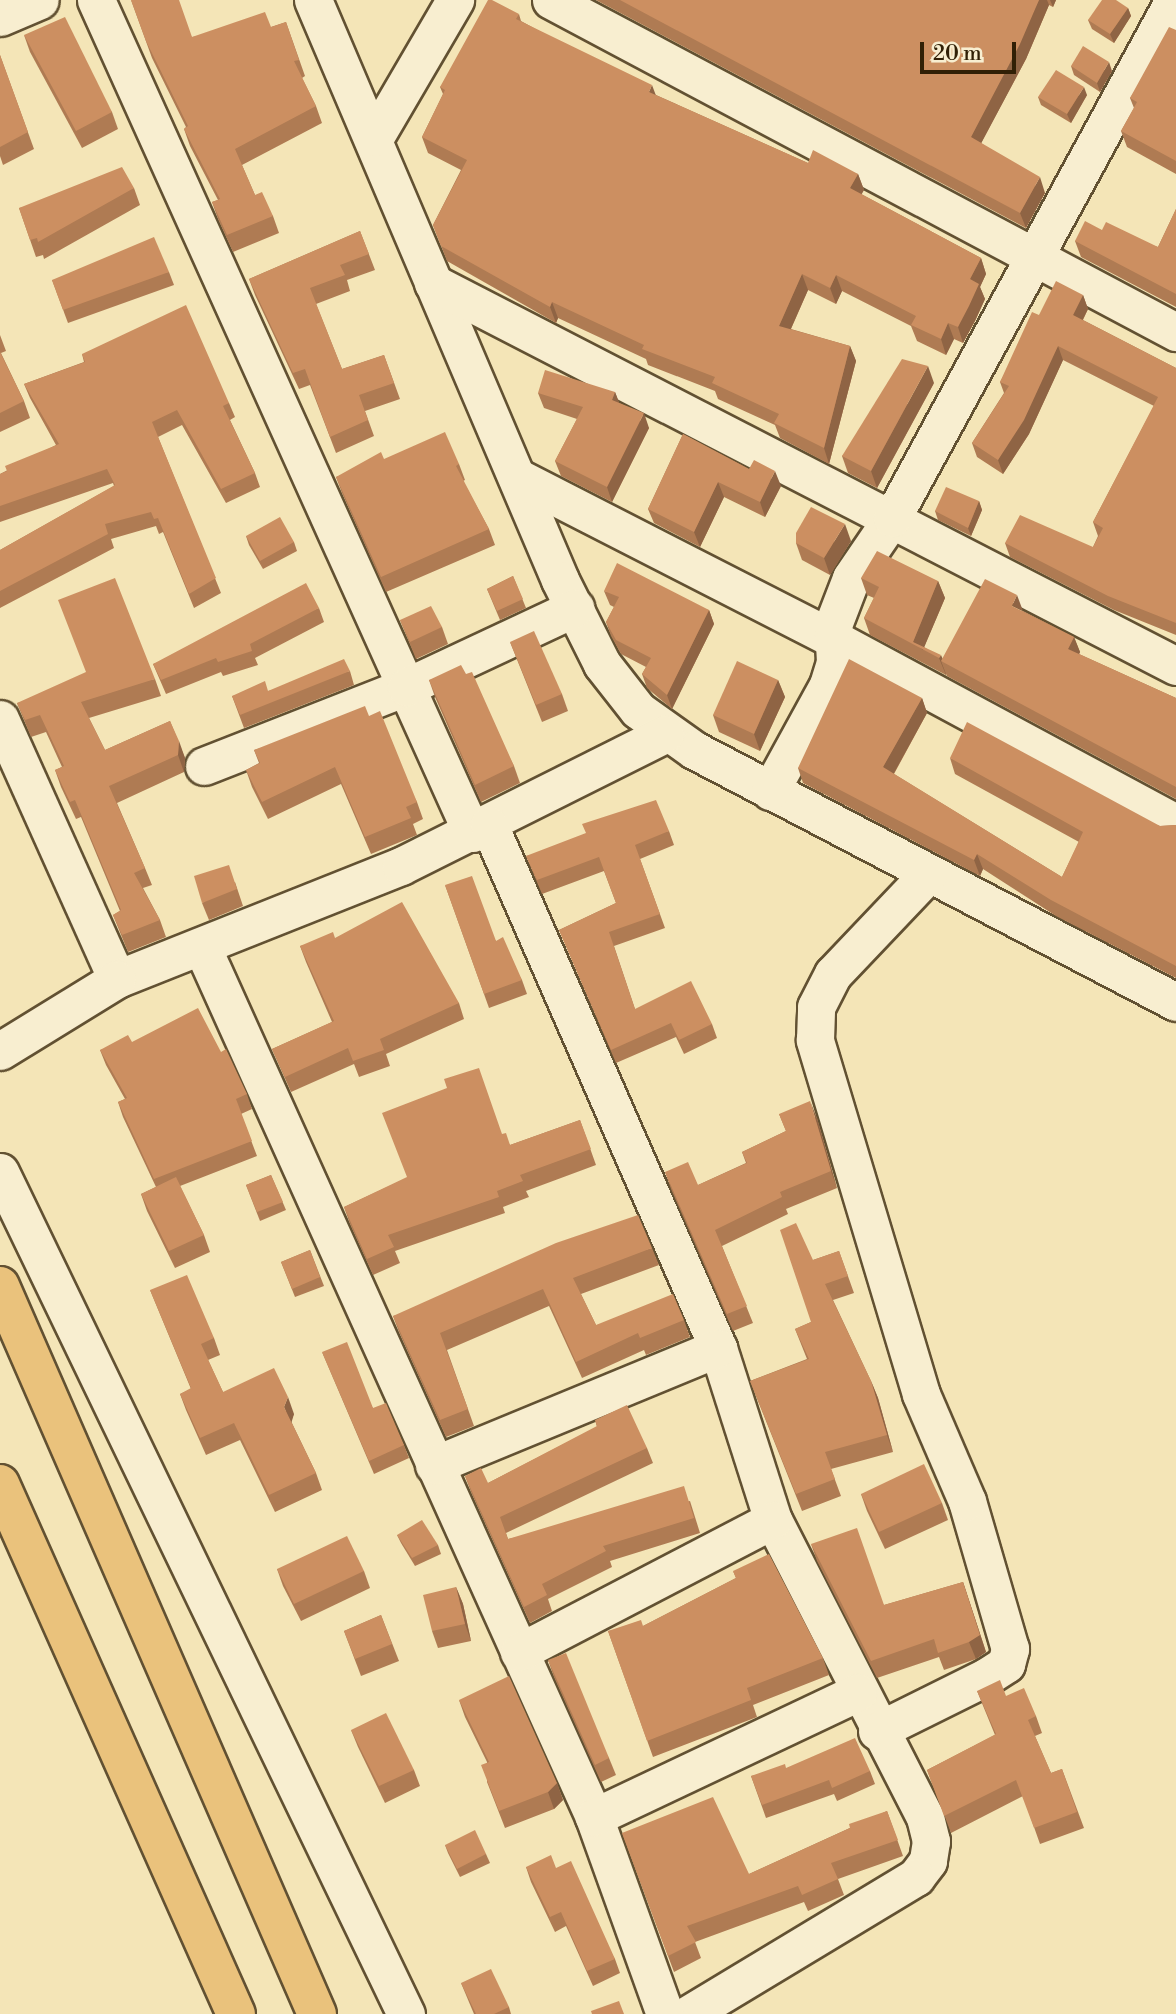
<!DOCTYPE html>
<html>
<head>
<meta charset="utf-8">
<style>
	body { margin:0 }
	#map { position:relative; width:1176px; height:2014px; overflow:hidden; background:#f4e5b7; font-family:"Libre Bodoni",serif }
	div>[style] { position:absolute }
	.roads { filter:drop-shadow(2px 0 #625132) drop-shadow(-2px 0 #625132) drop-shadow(0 2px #625132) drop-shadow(0 -2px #625132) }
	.minor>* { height:37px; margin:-18.5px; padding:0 18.5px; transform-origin:18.5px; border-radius:18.5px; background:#f8eed0 }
	.trunk>* { height:38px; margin:-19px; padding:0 19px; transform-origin:19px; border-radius:19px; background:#eac27c }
	.wall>* { inset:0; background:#af7b53 }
	.shaded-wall>* { inset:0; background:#8f6444 }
	.building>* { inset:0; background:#cc8f61 }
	span { translate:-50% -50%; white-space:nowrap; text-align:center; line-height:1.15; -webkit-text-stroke:6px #f8eed0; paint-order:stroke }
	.scale { position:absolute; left:920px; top:42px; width:96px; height:32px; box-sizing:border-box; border:4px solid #312006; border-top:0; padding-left:9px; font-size:21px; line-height:24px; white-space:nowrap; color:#312006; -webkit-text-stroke:5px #f8eed0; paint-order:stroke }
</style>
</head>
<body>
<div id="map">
	<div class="roads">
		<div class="minor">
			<i style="left:96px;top:0;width:914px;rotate:65.71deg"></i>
			<i style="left:313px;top:0;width:630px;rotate:66.93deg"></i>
			<i style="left:560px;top:580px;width:94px;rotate:63.4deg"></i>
			<i style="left:602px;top:664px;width:58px;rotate:52deg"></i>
			<i style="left:638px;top:710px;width:69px;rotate:35.5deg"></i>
			<i style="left:694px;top:750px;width:544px;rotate:27.6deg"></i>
			<i style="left:551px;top:0;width:708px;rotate:27.98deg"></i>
			<i style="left:0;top:17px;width:43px;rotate:-23deg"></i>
			<i style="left:375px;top:137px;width:159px;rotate:-59.7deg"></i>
			<i style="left:433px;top:283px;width:836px;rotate:27.27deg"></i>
			<i style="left:517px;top:477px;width:354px;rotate:27.1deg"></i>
			<i style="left:832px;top:638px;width:391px;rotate:28.3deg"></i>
			<i style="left:0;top:719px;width:285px;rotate:65.8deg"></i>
			<i style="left:117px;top:979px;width:306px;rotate:-21.7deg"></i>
			<i style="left:401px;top:866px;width:295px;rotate:-26.6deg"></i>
			<i style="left:204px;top:766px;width:217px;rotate:-21.4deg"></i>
			<i style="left:406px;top:687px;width:187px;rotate:-25.1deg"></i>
			<i style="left:770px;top:791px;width:121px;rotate:-61.3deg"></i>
			<i style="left:828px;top:685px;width:24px;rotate:-73deg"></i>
			<i style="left:835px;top:662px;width:37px;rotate:-93deg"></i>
			<i style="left:833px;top:625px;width:50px;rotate:-69deg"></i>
			<i style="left:851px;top:578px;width:73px;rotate:-55.7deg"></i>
			<i style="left:892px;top:518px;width:590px;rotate:-61.44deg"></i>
			<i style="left:489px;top:825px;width:571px;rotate:66.35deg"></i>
			<i style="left:718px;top:1348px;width:181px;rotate:72.3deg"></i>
			<i style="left:773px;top:1520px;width:334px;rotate:62.9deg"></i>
			<i style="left:925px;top:1817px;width:25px;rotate:76deg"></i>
			<i style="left:931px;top:1841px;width:20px;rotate:99deg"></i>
			<i style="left:928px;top:1861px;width:20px;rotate:127deg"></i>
			<i style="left:916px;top:1877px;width:265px;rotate:148.9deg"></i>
			<i style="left:202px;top:947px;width:954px;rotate:65.74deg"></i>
			<i style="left:594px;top:1817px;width:209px;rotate:70.2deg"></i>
			<i style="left:0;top:1051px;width:137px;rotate:-31.6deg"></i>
			<i style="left:0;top:1172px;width:935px;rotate:64.26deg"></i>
			<i style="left:434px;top:1465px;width:307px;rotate:-22.4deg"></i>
			<i style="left:519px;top:1652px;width:286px;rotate:-27.5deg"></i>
			<i style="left:877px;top:1731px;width:122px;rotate:-26.4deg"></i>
			<i style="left:986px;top:1677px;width:24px;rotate:-33deg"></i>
			<i style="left:1006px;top:1664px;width:16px;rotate:-75deg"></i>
			<i style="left:1010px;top:1649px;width:154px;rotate:-106.2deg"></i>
			<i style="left:967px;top:1501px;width:116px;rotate:-113.3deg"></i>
			<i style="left:921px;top:1394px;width:370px;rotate:-106.7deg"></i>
			<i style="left:815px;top:1040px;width:33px;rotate:-88deg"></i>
			<i style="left:816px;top:1007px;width:37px;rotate:-63deg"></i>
			<i style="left:833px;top:974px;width:138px;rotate:-46.5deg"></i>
			<i style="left:594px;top:1817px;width:292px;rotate:-25.3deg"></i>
		</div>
		<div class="trunk">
			<i style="left:0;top:1286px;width:794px;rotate:66.47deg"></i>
			<i style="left:0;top:1484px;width:580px;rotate:66deg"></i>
		</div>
	</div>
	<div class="wall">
		<i style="clip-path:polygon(131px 0,192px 37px,271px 27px,286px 22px,305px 76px,302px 78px,316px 106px,322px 123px,242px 165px,255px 195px,273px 216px,279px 233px,233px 252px,218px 219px,212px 202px,218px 200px,190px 146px,184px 129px,186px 127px,152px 58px)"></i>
		<i style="clip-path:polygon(596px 0,1056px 0,1053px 7px,1049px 5px,1026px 59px,981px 143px,1045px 193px,1026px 228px)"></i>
		<i style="clip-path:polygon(1128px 8px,1131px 16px,1114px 43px,1092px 29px,1088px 20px)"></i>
		<i style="clip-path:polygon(519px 14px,521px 21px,656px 95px,808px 163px,858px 174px,864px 190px,861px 194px,981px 258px,986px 274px,980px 287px,985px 299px,975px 321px,963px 343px,954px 339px,946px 355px,917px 341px,911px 326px,842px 291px,836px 304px,808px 290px,791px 329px,850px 346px,856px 361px,829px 464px,780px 438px,775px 425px,718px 399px,715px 391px,648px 365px,646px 359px,558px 318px,556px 323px,447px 261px,433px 225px,461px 170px,428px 153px,422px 137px,443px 94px,440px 87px)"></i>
		<i style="clip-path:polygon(1176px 30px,1176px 174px,1127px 147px,1121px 131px,1134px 108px,1130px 98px)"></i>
		<i style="clip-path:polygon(24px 35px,112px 112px,118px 129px,82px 148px,30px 52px)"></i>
		<i style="clip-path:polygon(0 55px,34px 149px,3px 165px,0 156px)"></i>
		<i style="clip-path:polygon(1071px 66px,1112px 71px,1100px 92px,1074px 75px)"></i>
		<i style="clip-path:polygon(1087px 95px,1071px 123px,1041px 105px,1038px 97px)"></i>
		<i style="clip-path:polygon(134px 188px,140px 205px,44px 259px,43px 255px,36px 257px,19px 208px)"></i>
		<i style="clip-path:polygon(1176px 209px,1176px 307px,1081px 257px,1075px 241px,1102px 230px,1158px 247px)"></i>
		<i style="clip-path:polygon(360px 231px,375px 270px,347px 280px,350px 291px,316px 304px,342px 369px,384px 355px,400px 399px,365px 411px,374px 436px,336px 453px,310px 385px,299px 389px,255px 295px,249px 279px)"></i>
		<i style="clip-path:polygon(169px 272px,174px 285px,68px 323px,52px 280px)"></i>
		<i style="clip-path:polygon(1083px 295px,1088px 309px,1083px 320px,1176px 368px,1176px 635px,1114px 610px,1010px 557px,1005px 543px,1093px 547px,1098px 536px,1093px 522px,1154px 406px,1063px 360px,1029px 434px,1003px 474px,977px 457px,972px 443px,1004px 393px,1000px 382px,1039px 315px)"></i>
		<i style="clip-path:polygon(0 335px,6px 351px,1px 353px,24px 401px,30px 418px,0 432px)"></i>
		<i style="clip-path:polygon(82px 354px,229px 403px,235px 417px,230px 420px,255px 473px,260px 487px,226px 503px,182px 425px,158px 437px,221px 593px,194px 608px,163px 532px,159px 534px,156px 526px,111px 539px,114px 548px,0 608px,0 550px,114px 486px,113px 483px,0 522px,0 474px,56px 445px,30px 398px,24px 384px,84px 362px)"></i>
		<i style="clip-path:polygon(934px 383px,877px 488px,848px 473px,842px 456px)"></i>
		<i style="clip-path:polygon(615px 392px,619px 403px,649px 428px,612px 502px,561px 476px,555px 461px,577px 419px,544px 408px,538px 393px)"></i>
		<i style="clip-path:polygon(683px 434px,781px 486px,765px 517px,724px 497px,700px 547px,654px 523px,648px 509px)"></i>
		<i style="clip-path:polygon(384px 459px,459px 464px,465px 480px,463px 481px,489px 529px,495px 545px,386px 592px,342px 493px,336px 477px)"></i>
		<i style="clip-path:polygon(979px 501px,982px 510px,971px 536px,938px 520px,935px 511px)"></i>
		<i style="clip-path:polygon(246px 536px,294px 542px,297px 551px,263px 569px,249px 545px)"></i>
		<i style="clip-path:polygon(851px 541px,830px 575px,802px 560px,796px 543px)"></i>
		<i style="clip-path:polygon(513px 576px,526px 608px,500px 620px,487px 589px)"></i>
		<i style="clip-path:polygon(861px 578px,938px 581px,945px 598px,924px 647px,942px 659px,1023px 611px,1074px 637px,1080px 652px,1079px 654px,1176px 698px,1176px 799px,947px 676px,946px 674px,946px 675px,870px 635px,864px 618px,874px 598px,867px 595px)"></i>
		<i style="clip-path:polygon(604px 591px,709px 610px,714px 624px,672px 709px,647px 688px,642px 674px,646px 667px,621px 654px,611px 636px,606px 622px,614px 607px,610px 605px)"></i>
		<i style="clip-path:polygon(319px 608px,324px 622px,255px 658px,258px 665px,223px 676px,221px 672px,166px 694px,153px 664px)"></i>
		<i style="clip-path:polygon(400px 620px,442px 627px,448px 644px,416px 659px)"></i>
		<i style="clip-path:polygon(510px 642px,562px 694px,568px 711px,542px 722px)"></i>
		<i style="clip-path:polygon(350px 671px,354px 685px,244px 728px,232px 696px,268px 691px)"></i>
		<i style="clip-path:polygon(466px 674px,514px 766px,520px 783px,481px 802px,435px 697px,429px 680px)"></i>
		<i style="clip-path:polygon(155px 679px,161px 696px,89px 718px,105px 750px,170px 721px,185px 758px,184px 772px,117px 803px,145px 868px,152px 885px,143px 888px,160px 920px,166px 937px,128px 952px,113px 915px,120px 911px,81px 817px,76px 819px,61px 787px,55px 770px,62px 767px,46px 732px,31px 737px,17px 703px)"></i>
		<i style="clip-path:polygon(778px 680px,785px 697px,760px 751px,719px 732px,713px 715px)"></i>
		<i style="clip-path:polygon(922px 698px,927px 713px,894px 774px,1062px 877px,1079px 842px,955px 774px,950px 758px,1160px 826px,1176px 825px,1176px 978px,1056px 916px,983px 869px,980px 876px,803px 783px,798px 768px)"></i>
		<i style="clip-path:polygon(369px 716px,417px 802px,423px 819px,413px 824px,417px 835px,371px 854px,341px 784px,268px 819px,252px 787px,246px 770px,259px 763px,254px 750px)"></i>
		<i style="clip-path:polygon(669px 831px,674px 845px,640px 859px,665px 928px,614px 946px,635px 1009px,712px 1024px,717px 1038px,684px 1054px,676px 1037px,616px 1063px,559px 930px,616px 903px,604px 871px,542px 894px,526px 856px)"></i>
		<i style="clip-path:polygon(235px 882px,243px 906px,209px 920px,202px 903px)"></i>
		<i style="clip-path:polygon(445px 885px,496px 941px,522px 980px,527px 994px,489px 1008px)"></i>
		<i style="clip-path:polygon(335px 938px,459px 1003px,464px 1019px,386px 1054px,390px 1066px,359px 1077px,354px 1064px,291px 1092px,272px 1049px,332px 1022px,306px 962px,300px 946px)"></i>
		<i style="clip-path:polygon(132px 1042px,221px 1052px,247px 1094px,252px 1109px,241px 1114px,257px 1156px,180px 1186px,204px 1235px,210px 1252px,175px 1268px,147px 1211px,141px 1194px,156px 1187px,123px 1117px,118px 1102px,125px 1099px,106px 1065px,100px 1050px)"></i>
		<i style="clip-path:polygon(779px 1114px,817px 1118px,837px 1188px,786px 1209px,788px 1214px,722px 1246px,753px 1323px,733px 1331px,671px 1189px,665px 1172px,698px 1185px,746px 1163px,742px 1152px,786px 1131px)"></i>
		<i style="clip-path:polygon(580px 1120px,596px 1165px,526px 1191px,529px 1197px,503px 1207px,505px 1213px,395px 1251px,400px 1263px,373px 1275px,350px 1224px,344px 1207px,502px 1134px,510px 1145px)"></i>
		<i style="clip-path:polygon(271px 1175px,286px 1210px,260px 1221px,246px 1185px)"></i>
		<i style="clip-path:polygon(652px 1248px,659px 1265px,581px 1294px,596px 1325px,684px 1320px,690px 1337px,646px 1355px,644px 1350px,582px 1378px,549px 1306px,447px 1350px,474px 1426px,446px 1437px,399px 1332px,393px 1316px)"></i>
		<i style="clip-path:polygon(310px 1250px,324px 1286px,295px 1297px,281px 1262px)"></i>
		<i style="clip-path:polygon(839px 1251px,854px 1293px,833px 1300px,871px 1381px,878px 1398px,893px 1452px,831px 1469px,841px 1496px,802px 1511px,750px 1381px,807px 1359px,795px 1329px,811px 1322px,813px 1260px)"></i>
		<i style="clip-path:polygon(150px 1290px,214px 1338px,220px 1355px,208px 1360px,223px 1392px,294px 1414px,291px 1421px,316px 1473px,322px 1490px,275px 1512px,240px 1440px,206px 1455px,186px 1410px,180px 1394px,191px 1389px)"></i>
		<i style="clip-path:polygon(322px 1352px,373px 1408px,404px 1445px,409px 1458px,374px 1474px)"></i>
		<i style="clip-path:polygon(595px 1420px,647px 1448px,653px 1463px,506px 1533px,508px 1539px,690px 1501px,700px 1533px,610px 1561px,612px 1567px,548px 1599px,552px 1611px,530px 1623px,471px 1492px,465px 1476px,488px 1483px,597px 1427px)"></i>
		<i style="clip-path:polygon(861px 1494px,942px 1503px,948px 1520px,885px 1549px,867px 1511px)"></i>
		<i style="clip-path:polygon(397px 1535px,438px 1545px,441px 1554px,415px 1566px,401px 1543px)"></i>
		<i style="clip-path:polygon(811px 1544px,884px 1605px,963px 1582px,986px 1652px,976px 1659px,944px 1670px,939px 1657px,877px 1678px,817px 1561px)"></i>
		<i style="clip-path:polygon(277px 1569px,364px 1571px,370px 1588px,301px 1621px,283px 1586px)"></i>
		<i style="clip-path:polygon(733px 1571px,823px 1658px,829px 1675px,753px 1705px,757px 1717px,653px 1757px,608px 1631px,643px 1626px,736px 1578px)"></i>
		<i style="clip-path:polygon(456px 1587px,463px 1604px,471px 1641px,438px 1648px,432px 1631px)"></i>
		<i style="clip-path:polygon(381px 1615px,399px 1661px,361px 1676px,344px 1631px)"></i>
		<i style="clip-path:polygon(548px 1660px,609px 1758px,616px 1775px,601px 1782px,554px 1677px)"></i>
		<i style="clip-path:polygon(977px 1691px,1006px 1696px,1036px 1716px,1042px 1733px,1035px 1736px,1051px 1773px,1062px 1769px,1084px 1828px,1040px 1844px,1023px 1796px,951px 1833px,927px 1770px,995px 1735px)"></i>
		<i style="clip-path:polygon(459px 1700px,557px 1783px,563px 1800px,554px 1809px,505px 1828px,487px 1782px,487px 1762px,465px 1717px)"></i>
		<i style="clip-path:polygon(351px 1730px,414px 1770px,420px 1786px,385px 1803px,358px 1747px)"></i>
		<i style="clip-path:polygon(786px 1768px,870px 1771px,875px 1784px,837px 1801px,834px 1794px,766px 1818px,751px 1776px)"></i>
		<i style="clip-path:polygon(887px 1811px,903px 1856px,838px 1879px,844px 1895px,808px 1911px,804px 1902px,695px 1942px,701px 1958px,674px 1972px,622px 1833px,749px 1874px)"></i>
		<i style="clip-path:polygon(445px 1845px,486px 1854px,490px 1863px,460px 1877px,448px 1853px)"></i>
		<i style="clip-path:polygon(526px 1867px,556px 1868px,615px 1959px,620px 1973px,593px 1986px,566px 1926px,555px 1932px,531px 1882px)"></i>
		<i style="clip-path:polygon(461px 1983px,509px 2007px,511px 2014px,474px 2014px)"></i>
	</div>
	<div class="shaded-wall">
		<i style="clip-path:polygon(1039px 0,1047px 0,1049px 5px,1026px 59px,976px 153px,971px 137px)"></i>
		<i style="clip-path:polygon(1050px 0,1056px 0,1053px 7px)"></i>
		<i style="clip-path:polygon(1128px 8px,1131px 16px,1114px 43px,1110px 34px)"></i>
		<i style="clip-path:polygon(1109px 62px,1112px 71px,1100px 92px,1097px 83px)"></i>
		<i style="clip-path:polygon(652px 85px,658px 101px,649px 92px)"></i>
		<i style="clip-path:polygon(1084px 87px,1087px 95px,1071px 123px,1067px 114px)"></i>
		<i style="clip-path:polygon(858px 174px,864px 190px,856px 204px,850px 188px)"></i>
		<i style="clip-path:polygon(1040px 177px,1045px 193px,1026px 228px,1020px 213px)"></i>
		<i style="clip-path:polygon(981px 258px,986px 274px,980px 287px,985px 299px,975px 321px,963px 343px,958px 327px,970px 279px)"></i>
		<i style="clip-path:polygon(802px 274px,808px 290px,785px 342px,779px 326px)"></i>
		<i style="clip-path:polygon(836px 275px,842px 291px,836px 304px,830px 288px)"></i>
		<i style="clip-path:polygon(1083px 295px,1088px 309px,1078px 329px,1073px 315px)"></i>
		<i style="clip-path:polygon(552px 302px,558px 318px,556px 323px,550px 307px)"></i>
		<i style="clip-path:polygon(948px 323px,954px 339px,946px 355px,941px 339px)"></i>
		<i style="clip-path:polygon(850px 346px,856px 361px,829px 464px,824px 448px)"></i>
		<i style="clip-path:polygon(1058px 346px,1063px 360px,1029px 434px,1003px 474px,998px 460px)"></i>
		<i style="clip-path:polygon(928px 366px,934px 383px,877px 488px,871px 471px)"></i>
		<i style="clip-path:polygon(615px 392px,621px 407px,612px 400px)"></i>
		<i style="clip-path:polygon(644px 413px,649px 428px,612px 502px,607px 487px)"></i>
		<i style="clip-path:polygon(775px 471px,781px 486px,765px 517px,760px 502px)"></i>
		<i style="clip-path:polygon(718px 482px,724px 497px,700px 547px,694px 532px)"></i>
		<i style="clip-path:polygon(979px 501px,982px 510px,971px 536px,968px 528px)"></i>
		<i style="clip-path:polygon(845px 524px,851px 541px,830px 575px,824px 558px)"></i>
		<i style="clip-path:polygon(938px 581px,945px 598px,923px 650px,913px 642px)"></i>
		<i style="clip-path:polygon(1017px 595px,1023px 611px,1012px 606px)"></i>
		<i style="clip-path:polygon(709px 610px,714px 624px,672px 709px,667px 695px)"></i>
		<i style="clip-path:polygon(1074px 637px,1080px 652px,1074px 665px,1068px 649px)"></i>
		<i style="clip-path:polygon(941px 655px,944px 662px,941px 661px,946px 674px,946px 675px,939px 658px)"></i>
		<i style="clip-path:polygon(778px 680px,785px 697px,760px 751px,754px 734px)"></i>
		<i style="clip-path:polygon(922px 698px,927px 713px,889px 782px,883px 767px)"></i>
		<i style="clip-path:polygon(179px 741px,185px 758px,184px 772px,178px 755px)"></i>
		<i style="clip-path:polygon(977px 854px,983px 869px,980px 876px,974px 860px)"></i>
		<i style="clip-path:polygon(810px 1101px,817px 1118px,837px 1188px,831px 1171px)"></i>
		<i style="clip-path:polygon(871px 1381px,878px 1398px,893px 1452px,887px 1435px)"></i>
		<i style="clip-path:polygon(288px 1397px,294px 1414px,291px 1424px,284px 1407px)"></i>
		<i style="clip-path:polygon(963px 1582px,986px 1652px,976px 1659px,969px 1642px)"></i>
		<i style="clip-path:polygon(456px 1587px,463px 1604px,471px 1641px,465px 1624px)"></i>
		<i style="clip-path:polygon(557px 1783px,563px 1800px,554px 1809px,548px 1792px)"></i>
	</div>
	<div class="building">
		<i style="clip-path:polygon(131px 0,179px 0,192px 37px,265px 12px,271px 27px,286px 22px,299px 60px,294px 61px,316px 106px,235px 149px,255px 195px,262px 192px,273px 216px,227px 235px,212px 202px,220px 199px,184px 129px,188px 126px,146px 41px)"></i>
		<i style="clip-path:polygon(488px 0,492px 0,519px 14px,516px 19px,652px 85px,649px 92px,808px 163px,813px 150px,858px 174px,850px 188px,981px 258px,970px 279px,979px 284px,969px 306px,958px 327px,948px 323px,941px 339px,911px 325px,916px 316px,836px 275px,830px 288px,802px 274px,779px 326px,850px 346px,824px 448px,774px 423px,779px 414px,712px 383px,715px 377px,642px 349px,644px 345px,552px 302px,550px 307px,441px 246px,433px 225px,467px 160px,422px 137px,445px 90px,440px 87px)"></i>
		<i style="clip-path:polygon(620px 0,1039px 0,1020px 44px,971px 137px,1040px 177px,1020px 213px)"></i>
		<i style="clip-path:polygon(1102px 0,1116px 0,1128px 8px,1110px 34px,1088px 20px)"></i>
		<i style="clip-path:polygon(65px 17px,112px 112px,76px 131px,24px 35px)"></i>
		<i style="clip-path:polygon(1169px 27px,1176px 30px,1176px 161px,1121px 131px,1137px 102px,1130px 98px)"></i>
		<i style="clip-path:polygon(1083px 46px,1109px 62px,1097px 83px,1071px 66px)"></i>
		<i style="clip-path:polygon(0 55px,28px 132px,0 147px)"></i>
		<i style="clip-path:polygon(1056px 70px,1084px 87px,1067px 114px,1038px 97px)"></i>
		<i style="clip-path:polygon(122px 167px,134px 188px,38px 242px,37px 238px,30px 240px,19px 208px)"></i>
		<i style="clip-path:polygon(1176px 209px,1176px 294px,1075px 241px,1085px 221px,1102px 230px,1106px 222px,1158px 247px)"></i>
		<i style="clip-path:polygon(360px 231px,369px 254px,340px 265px,345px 275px,310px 288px,342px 369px,384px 355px,394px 383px,359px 395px,368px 420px,330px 437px,305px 369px,293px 373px,249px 279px)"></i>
		<i style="clip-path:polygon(154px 237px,169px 272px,63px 310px,52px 280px)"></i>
		<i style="clip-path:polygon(1056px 281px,1083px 295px,1073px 315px,1176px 368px,1176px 623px,1108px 596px,1005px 543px,1020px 515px,1093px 547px,1103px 528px,1093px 522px,1158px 397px,1058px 346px,1024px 420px,998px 460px,972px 443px,1009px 386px,1000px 382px,1032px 312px,1039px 315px)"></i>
		<i style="clip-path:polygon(186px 305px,229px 403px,223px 406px,255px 473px,221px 489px,177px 410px,152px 422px,216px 578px,189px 594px,158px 518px,154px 519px,151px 512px,105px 524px,108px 534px,0 591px,0 550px,115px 485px,107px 469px,0 506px,0 474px,7px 471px,5px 466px,59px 444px,24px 384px,85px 362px,82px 354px)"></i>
		<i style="clip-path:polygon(0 352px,24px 401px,0 413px)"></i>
		<i style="clip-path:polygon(902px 359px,928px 366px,871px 471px,842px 456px)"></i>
		<i style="clip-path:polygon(545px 370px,615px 392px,612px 400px,644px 413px,607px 487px,555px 461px,583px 407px,538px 393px)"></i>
		<i style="clip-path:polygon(445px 432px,459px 464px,456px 466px,489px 529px,381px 577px,336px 477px,381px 452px,384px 459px)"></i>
		<i style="clip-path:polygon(683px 434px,749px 469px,754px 460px,775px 471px,760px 502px,718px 482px,694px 532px,648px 509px)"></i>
		<i style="clip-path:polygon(946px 487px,979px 501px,968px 528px,935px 511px)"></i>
		<i style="clip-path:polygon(811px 507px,845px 524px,824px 558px,796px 543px,796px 533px)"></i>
		<i style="clip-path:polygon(280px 517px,294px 542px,260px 561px,246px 536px)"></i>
		<i style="clip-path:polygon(877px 551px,938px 581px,913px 642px,941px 655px,939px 658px,864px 618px,879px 587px,861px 578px)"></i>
		<i style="clip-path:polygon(617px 563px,709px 610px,667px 695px,642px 674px,651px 658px,616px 640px,606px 622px,619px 597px,604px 591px)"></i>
		<i style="clip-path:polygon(513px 576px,523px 599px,497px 611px,487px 589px)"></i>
		<i style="clip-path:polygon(115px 578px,155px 679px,81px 702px,105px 750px,170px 721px,179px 741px,178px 755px,109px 786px,145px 868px,134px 873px,160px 920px,122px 935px,113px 915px,121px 910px,75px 800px,70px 802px,55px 770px,64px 766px,40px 715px,25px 720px,17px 703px,86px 672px,58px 600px)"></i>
		<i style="clip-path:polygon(985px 579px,1017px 595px,1012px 606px,1074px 637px,1068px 649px,1176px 698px,1176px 787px,941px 661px)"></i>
		<i style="clip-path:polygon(306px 583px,319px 608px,250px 644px,252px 651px,218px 662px,216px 658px,161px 680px,153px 664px)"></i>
		<i style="clip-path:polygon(431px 606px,442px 627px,410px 642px,400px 620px)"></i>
		<i style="clip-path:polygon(534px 631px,562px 694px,536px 705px,510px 642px)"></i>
		<i style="clip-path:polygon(344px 659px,350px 671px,240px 715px,232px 696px,265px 681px,268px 691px)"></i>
		<i style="clip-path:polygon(849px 659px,922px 698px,883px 767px,1062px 877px,1083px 832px,950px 758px,967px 722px,1160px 826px,1176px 825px,1176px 966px,1051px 900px,977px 854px,974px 860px,798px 768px)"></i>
		<i style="clip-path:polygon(737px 661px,778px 680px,754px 734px,713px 715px)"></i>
		<i style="clip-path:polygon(461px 665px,466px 674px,472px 672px,514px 766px,475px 785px,429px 680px)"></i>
		<i style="clip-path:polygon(365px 706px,369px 716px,380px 711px,417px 802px,406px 807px,411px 818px,365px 837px,335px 767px,262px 802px,246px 770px,260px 763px,254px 750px)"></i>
		<i style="clip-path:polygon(656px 800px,669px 831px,635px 845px,660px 914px,609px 932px,635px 1009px,691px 981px,712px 1024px,679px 1040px,671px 1023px,611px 1050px,559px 930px,616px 903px,599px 857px,537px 880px,526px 856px,586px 833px,582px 824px)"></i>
		<i style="clip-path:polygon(229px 865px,237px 889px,202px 903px,194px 876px)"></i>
		<i style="clip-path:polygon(472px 876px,496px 941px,503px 937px,522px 980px,484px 994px,445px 885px)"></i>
		<i style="clip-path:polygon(402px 902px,459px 1003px,380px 1039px,384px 1050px,353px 1061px,348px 1048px,285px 1077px,272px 1049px,334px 1021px,300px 946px,333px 932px,335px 938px)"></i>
		<i style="clip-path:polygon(198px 1008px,221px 1052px,226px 1049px,247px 1094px,236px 1099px,252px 1141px,154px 1179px,118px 1102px,127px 1098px,100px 1050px,128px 1035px,132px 1042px)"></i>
		<i style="clip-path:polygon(479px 1068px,502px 1134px,506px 1133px,510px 1145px,580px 1120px,591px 1149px,520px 1175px,523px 1181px,497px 1191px,499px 1197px,388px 1235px,394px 1247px,367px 1259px,344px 1207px,407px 1177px,382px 1113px,447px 1088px,444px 1079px)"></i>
		<i style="clip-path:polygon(810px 1101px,831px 1171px,780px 1192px,782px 1197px,715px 1230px,747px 1306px,727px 1314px,665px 1172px,688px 1162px,698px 1185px,747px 1163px,742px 1152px,786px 1131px,779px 1114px)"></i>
		<i style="clip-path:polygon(271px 1175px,283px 1202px,257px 1212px,246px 1185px)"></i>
		<i style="clip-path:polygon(176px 1177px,204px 1235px,169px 1251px,141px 1194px)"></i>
		<i style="clip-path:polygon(638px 1215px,652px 1248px,573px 1278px,596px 1325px,673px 1294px,684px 1320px,640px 1338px,638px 1333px,576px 1362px,543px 1289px,440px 1333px,468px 1409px,440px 1420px,393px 1316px,556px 1243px)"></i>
		<i style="clip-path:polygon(796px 1223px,813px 1260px,839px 1251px,848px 1276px,825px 1284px,871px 1381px,887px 1435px,825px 1452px,835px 1479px,796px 1494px,750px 1381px,809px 1359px,795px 1329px,811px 1322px,780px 1230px)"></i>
		<i style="clip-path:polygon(310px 1250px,320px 1277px,292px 1289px,281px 1262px)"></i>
		<i style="clip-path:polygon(187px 1275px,214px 1338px,201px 1344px,223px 1392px,274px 1368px,288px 1397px,284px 1407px,316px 1473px,269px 1495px,234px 1423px,200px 1438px,180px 1394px,191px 1388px,150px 1290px)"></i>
		<i style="clip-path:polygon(347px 1342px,373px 1408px,386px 1403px,404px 1445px,369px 1461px,322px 1352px)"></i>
		<i style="clip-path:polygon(627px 1405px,647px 1448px,500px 1517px,508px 1539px,684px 1486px,694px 1518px,603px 1546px,606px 1551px,542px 1584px,547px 1595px,524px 1607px,465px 1476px,481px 1468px,488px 1483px,597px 1426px,595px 1420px)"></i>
		<i style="clip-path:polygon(924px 1464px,942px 1503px,879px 1532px,861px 1494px)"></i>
		<i style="clip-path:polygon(422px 1520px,438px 1545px,412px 1558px,397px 1535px)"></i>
		<i style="clip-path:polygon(857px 1528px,884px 1605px,963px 1582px,980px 1635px,969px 1642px,938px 1653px,934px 1639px,871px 1661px,811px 1544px)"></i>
		<i style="clip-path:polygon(347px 1536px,364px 1571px,294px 1604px,277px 1569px)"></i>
		<i style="clip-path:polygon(769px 1554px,823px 1658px,747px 1688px,751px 1700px,647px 1741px,608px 1631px,641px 1620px,643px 1626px,736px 1578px,733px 1571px)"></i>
		<i style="clip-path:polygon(456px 1587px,465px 1624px,432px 1631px,423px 1595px)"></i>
		<i style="clip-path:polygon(381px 1615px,392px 1644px,355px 1659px,344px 1631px)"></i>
		<i style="clip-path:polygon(566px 1653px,609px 1758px,595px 1765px,548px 1660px)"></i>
		<i style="clip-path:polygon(509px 1676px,557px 1783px,548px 1792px,499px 1811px,481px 1765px,489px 1762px,459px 1700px)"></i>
		<i style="clip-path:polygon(1000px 1680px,1006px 1696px,1024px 1688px,1036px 1716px,1028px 1720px,1051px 1773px,1062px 1769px,1077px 1812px,1034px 1828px,1016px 1780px,944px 1816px,927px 1770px,996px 1734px,977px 1691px)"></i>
		<i style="clip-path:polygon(386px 1713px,414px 1770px,379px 1786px,351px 1730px)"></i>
		<i style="clip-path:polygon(855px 1738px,870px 1771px,832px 1788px,829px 1780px,762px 1805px,751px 1776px,785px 1764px,786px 1768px)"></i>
		<i style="clip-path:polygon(713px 1797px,749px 1874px,850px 1828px,849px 1824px,887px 1811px,898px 1840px,831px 1863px,838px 1879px,802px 1895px,798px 1886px,687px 1926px,696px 1942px,668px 1956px,622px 1833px)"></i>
		<i style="clip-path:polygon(475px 1830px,486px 1854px,457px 1869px,445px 1845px)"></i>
		<i style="clip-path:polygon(551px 1855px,556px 1868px,571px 1861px,615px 1959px,587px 1971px,561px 1912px,550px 1917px,526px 1867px)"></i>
		<i style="clip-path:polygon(491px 1969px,509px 2007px,494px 2014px,476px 2014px,461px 1983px)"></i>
		<i style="clip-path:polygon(619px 2001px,624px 2014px,592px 2014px,591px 2011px)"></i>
	</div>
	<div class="scale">20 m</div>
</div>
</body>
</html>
